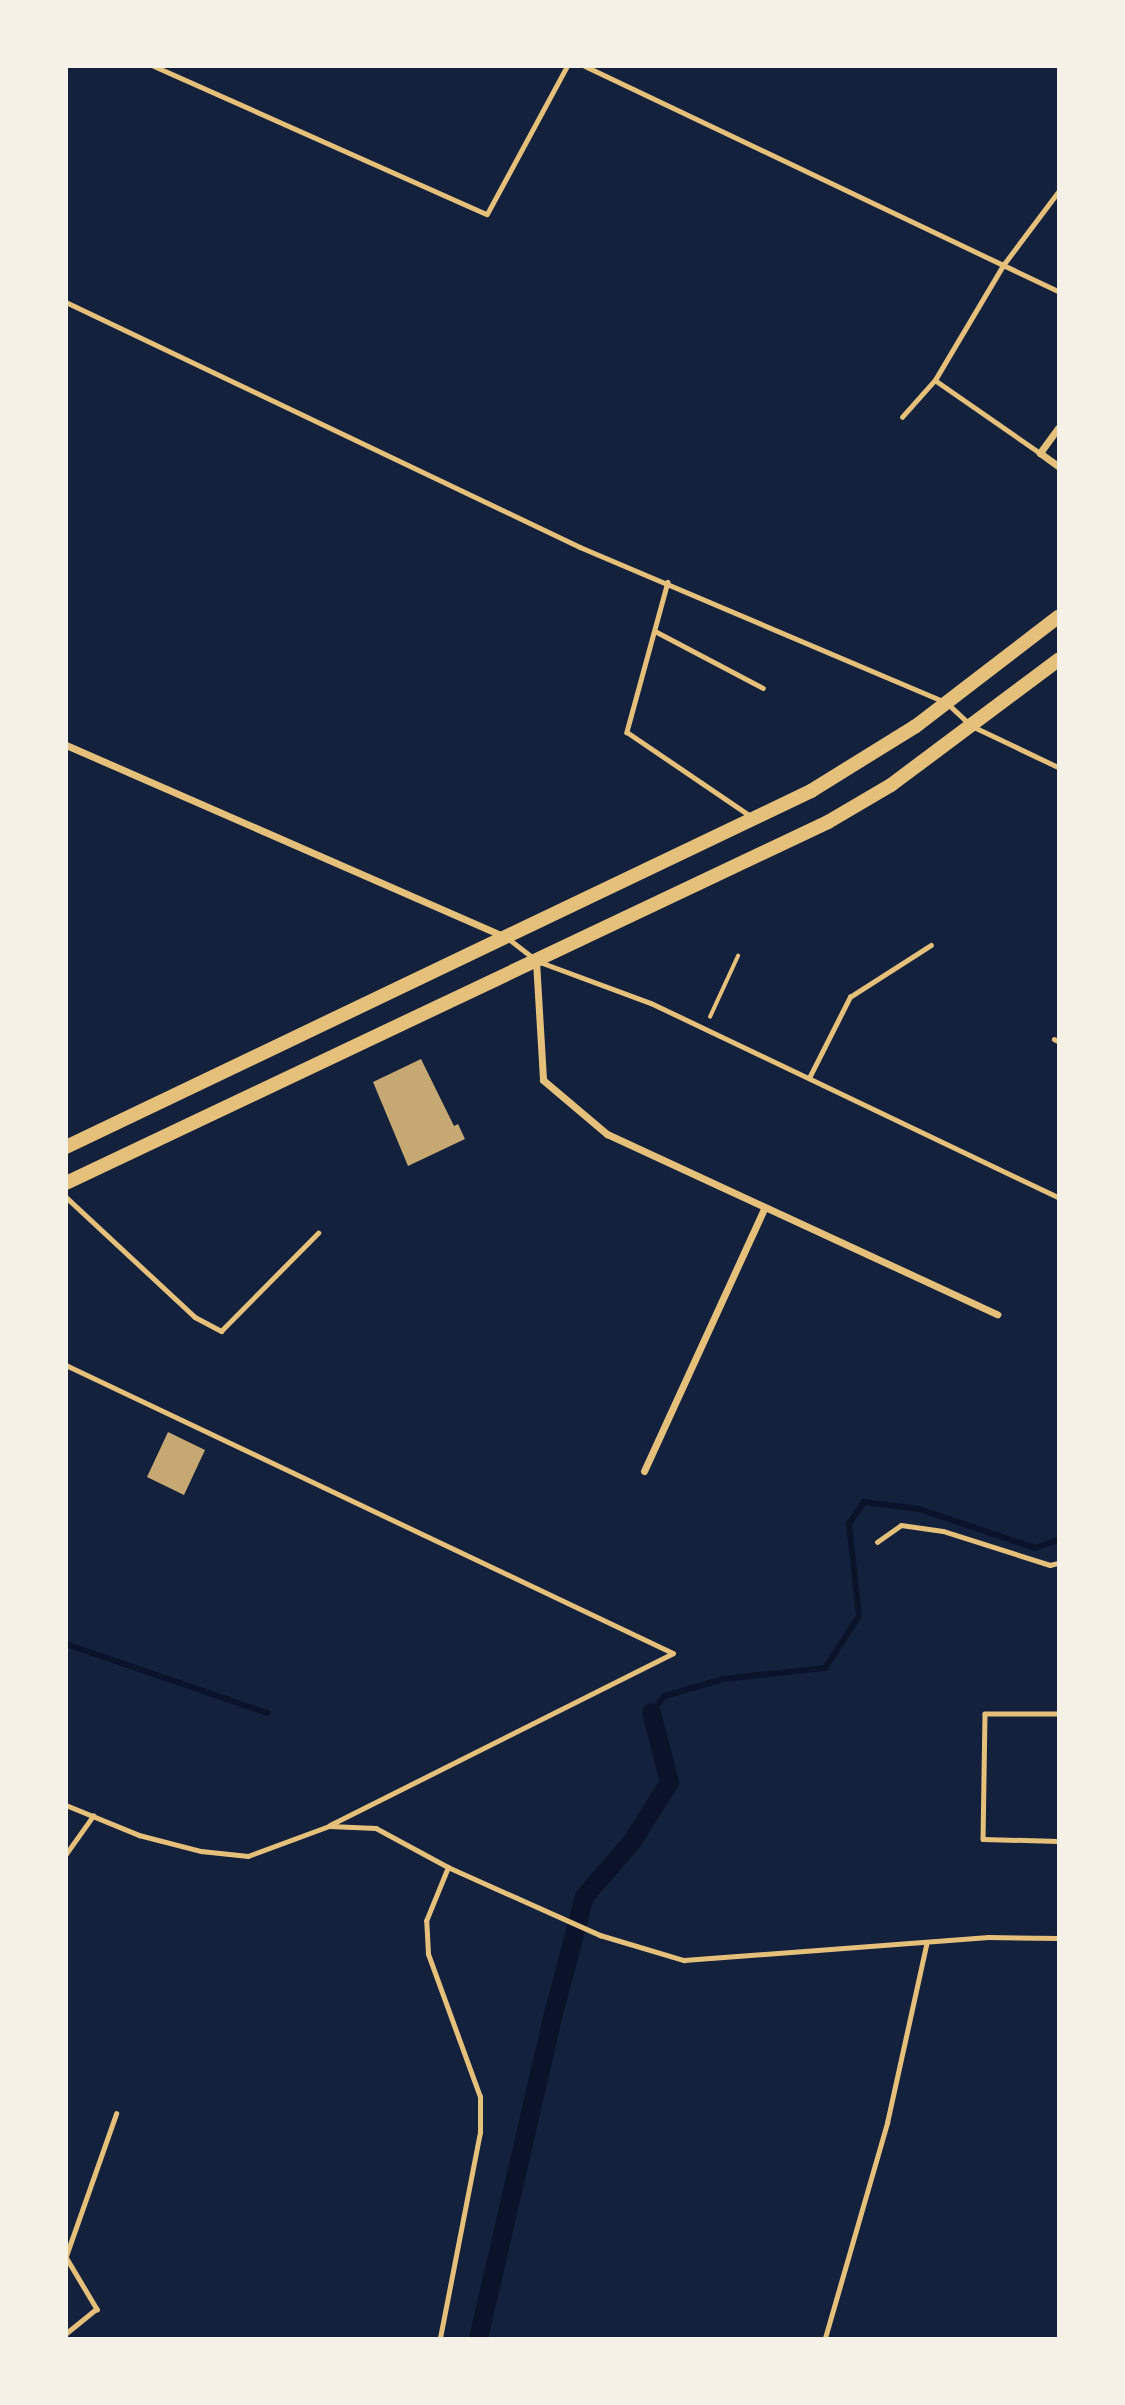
<!DOCTYPE html>
<html>
<head>
<meta charset="utf-8">
<style>
	body { margin:0 }
	#map { position:relative; width:1125px; height:2405px; overflow:hidden; background:#14213d; font-family:"Fira Sans",sans-serif }
	div>[style] { position:absolute }
	.stream>* { height:6px; margin:-3px; padding:0 3px; transform-origin:3px; border-radius:3px; background:#0b132b }
	.canal>* { height:19px; margin:-9.5px; padding:0 9.5px; transform-origin:9.5px; border-radius:9.5px; background:#0b132b }
	.building>* { inset:0; background:#c6a872 }
	.path>* { height:3.5px; margin:-1.75px; padding:0 1.75px; transform-origin:1.75px; border-radius:1.75px; background:#e5c07b }
	.service>* { height:4.5px; margin:-2.25px; padding:0 2.25px; transform-origin:2.25px; border-radius:2.25px; background:#e5c07b }
	.minor>* { height:7px; margin:-3.5px; padding:0 3.5px; transform-origin:3.5px; border-radius:3.5px; background:#e5c07b }
	.primary>* { height:14px; margin:-7px; padding:0 7px; transform-origin:7px; border-radius:7px; background:#e5c07b }
	span { translate:-50% -50%; white-space:nowrap; text-align:center; line-height:1.15; -webkit-text-stroke:5px #f6f1e7; paint-order:stroke }
	.frame { position:absolute; inset:0; border:68px solid #f6f1e7; pointer-events:none }
</style>
</head>
<body>
<div id="map">
	<div class="stream">
		<i style="left:66px;top:1644px;width:213px;rotate:18.9deg"></i>
		<i style="left:651px;top:1712px;width:21px;rotate:-49deg"></i>
		<i style="left:665px;top:1696px;width:60px;rotate:-16.3deg"></i>
		<i style="left:723px;top:1679px;width:103px;rotate:-6.2deg"></i>
		<i style="left:825px;top:1668px;width:62px;rotate:-56.8deg"></i>
		<i style="left:859px;top:1616px;width:93px;rotate:-96.2deg"></i>
		<i style="left:849px;top:1524px;width:27px;rotate:-56deg"></i>
		<i style="left:864px;top:1502px;width:55px;rotate:7.3deg"></i>
		<i style="left:919px;top:1509px;width:122px;rotate:18.6deg"></i>
		<i style="left:1035px;top:1548px;width:24px;rotate:-19deg"></i>
	</div>
	<div class="canal">
		<i style="left:478px;top:2338px;width:325px;rotate:-77deg"></i>
		<i style="left:551px;top:2021px;width:129px;rotate:-75.2deg"></i>
		<i style="left:584px;top:1896px;width:72px;rotate:-49deg"></i>
		<i style="left:631px;top:1842px;width:71px;rotate:-57.7deg"></i>
		<i style="left:669px;top:1782px;width:72px;rotate:-104.4deg"></i>
	</div>
	<div class="building">
		<i style="clip-path:polygon(421px 1059px,454px 1126px,458px 1124px,465px 1139px,408px 1166px,373px 1082px)"></i>
		<i style="clip-path:polygon(168px 1432px,205px 1450px,184px 1495px,147px 1477px)"></i>
	</div>
	<div class="path">
		<i style="left:710px;top:1017px;width:67px;rotate:-65.3deg"></i>
	</div>
	<div class="service">
		<i style="left:154px;top:66px;width:364px;rotate:24deg"></i>
		<i style="left:487px;top:214px;width:168px;rotate:-61.6deg"></i>
		<i style="left:585px;top:66px;width:524px;rotate:25.44deg"></i>
		<i style="left:66px;top:302px;width:569px;rotate:25.48deg"></i>
		<i style="left:580px;top:547px;width:397px;rotate:23deg"></i>
		<i style="left:946px;top:702px;width:35px;rotate:43deg"></i>
		<i style="left:972px;top:726px;width:95px;rotate:25.5deg"></i>
		<i style="left:935px;top:380px;width:128px;rotate:34.8deg"></i>
		<i style="left:902px;top:417px;width:50px;rotate:-48.3deg"></i>
		<i style="left:935px;top:380px;width:135px;rotate:-59.3deg"></i>
		<i style="left:1004px;top:264px;width:90px;rotate:-53.1deg"></i>
		<i style="left:668px;top:582px;width:156px;rotate:105.3deg"></i>
		<i style="left:627px;top:732px;width:151px;rotate:34.2deg"></i>
		<i style="left:655px;top:631px;width:122px;rotate:27.8deg"></i>
		<i style="left:509px;top:939px;width:31px;rotate:38deg"></i>
		<i style="left:540px;top:962px;width:118px;rotate:20.3deg"></i>
		<i style="left:651px;top:1003px;width:451px;rotate:25.5deg"></i>
		<i style="left:1054px;top:1039px;width:4px;rotate:27deg"></i>
		<i style="left:809px;top:1078px;width:91px;rotate:-63.2deg"></i>
		<i style="left:850px;top:997px;width:96px;rotate:-32.7deg"></i>
		<i style="left:66px;top:1197px;width:176px;rotate:42.9deg"></i>
		<i style="left:195px;top:1317px;width:30px;rotate:28deg"></i>
		<i style="left:221px;top:1331px;width:138px;rotate:-45.3deg"></i>
		<i style="left:66px;top:1365px;width:672px;rotate:25.38deg"></i>
		<i style="left:877px;top:1542px;width:29px;rotate:-35deg"></i>
		<i style="left:901px;top:1525px;width:42px;rotate:8.1deg"></i>
		<i style="left:943px;top:1531px;width:112px;rotate:17.6deg"></i>
		<i style="left:1050px;top:1565px;width:8px;rotate:-14deg"></i>
		<i style="left:1058px;top:1714px;width:73px;rotate:180deg"></i>
		<i style="left:985px;top:1714px;width:125px;rotate:90.9deg"></i>
		<i style="left:983px;top:1839px;width:75px;rotate:1.5deg"></i>
		<i style="left:66px;top:1805px;width:79px;rotate:22.3deg"></i>
		<i style="left:139px;top:1835px;width:64px;rotate:14.5deg"></i>
		<i style="left:201px;top:1851px;width:47px;rotate:6.1deg"></i>
		<i style="left:248px;top:1856px;width:86px;rotate:-20.3deg"></i>
		<i style="left:329px;top:1826px;width:47px;rotate:2.4deg"></i>
		<i style="left:376px;top:1828px;width:82px;rotate:28.4deg"></i>
		<i style="left:448px;top:1867px;width:167px;rotate:24.1deg"></i>
		<i style="left:600px;top:1935px;width:88px;rotate:16.6deg"></i>
		<i style="left:684px;top:1960px;width:305px;rotate:-4.3deg"></i>
		<i style="left:988px;top:1937px;width:70px;rotate:0.8deg"></i>
		<i style="left:330px;top:1825px;width:382px;rotate:-26.6deg"></i>
		<i style="left:66px;top:1854px;width:47px;rotate:-54.6deg"></i>
		<i style="left:66px;top:2256px;width:151px;rotate:-70.6deg"></i>
		<i style="left:66px;top:2257px;width:61px;rotate:59.2deg"></i>
		<i style="left:97px;top:2309px;width:40px;rotate:141deg"></i>
		<i style="left:440px;top:2338px;width:209px;rotate:-79deg"></i>
		<i style="left:480px;top:2133px;width:36px;rotate:-90deg"></i>
		<i style="left:480px;top:2097px;width:152px;rotate:-110deg"></i>
		<i style="left:428px;top:1954px;width:33px;rotate:-93deg"></i>
		<i style="left:426px;top:1921px;width:58px;rotate:-67.8deg"></i>
		<i style="left:825px;top:2338px;width:224px;rotate:-73.9deg"></i>
		<i style="left:887px;top:2123px;width:182px;rotate:-77.6deg"></i>
	</div>
	<div class="minor">
		<i style="left:1058px;top:428px;width:31px;rotate:126deg"></i>
		<i style="left:1040px;top:453px;width:22px;rotate:36deg"></i>
		<i style="left:66px;top:745px;width:478px;rotate:23.6deg"></i>
		<i style="left:536px;top:961px;width:119px;rotate:86.6deg"></i>
		<i style="left:543px;top:1080px;width:84px;rotate:40.2deg"></i>
		<i style="left:607px;top:1134px;width:430px;rotate:24.8deg"></i>
		<i style="left:644px;top:1471px;width:290px;rotate:-65.4deg"></i>
	</div>
	<div class="primary">
		<i style="left:66px;top:1147px;width:826px;rotate:-25.54deg"></i>
		<i style="left:811px;top:791px;width:123px;rotate:-31.8deg"></i>
		<i style="left:916px;top:726px;width:179px;rotate:-37.5deg"></i>
		<i style="left:66px;top:1183px;width:843px;rotate:-25.35deg"></i>
		<i style="left:828px;top:822px;width:73px;rotate:-30.4deg"></i>
		<i style="left:891px;top:785px;width:209px;rotate:-36.8deg"></i>
	</div>
	<div class="frame"></div>
</div>
</body>
</html>
